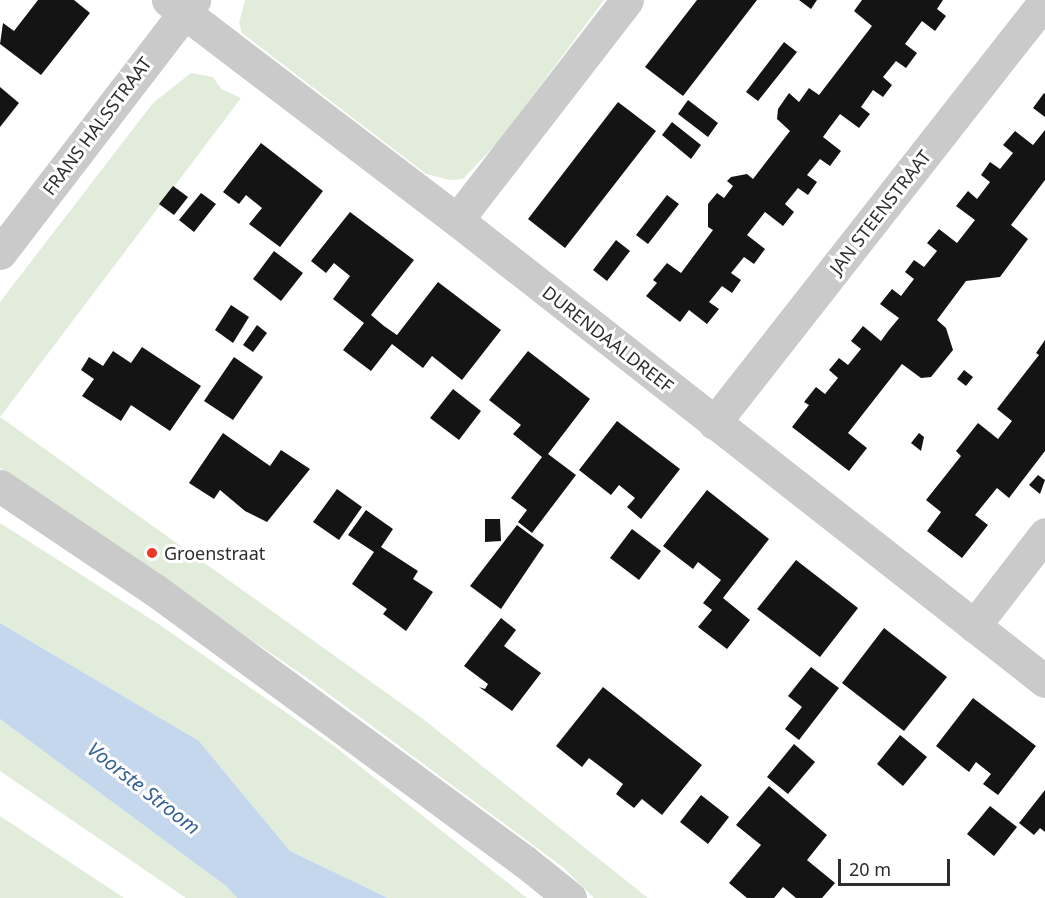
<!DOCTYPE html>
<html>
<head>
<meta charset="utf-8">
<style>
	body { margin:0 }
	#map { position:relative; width:1045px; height:898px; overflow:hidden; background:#fff; font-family:"Noto Sans",sans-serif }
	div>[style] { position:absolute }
	.green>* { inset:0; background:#e1ecda }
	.water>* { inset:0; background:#c5d7ed }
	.building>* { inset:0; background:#141414 }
	.minor>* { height:33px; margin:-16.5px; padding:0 16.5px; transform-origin:16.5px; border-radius:16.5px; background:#cacaca }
	.tertiary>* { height:33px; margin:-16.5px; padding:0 16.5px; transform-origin:16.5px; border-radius:16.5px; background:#cacaca }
	.dots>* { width:16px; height:16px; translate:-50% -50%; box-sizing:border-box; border:3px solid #fff; border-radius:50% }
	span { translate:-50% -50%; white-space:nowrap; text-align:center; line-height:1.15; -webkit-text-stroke:6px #fff; paint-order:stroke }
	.street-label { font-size:18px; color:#2d2d2d }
	.poi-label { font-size:18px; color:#2d2d2d }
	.left { translate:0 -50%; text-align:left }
	.water-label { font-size:20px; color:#376193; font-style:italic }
	.scale { position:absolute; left:838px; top:859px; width:112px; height:27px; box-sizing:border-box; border:3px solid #2d2d2d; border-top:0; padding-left:8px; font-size:18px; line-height:21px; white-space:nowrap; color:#2d2d2d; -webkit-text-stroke:4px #fff; paint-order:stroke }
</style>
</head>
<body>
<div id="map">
	<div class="green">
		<i style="clip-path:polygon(245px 0,604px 0,499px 141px,463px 179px,450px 180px,426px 174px,242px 33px,239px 23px)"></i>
		<i style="clip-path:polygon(191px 73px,213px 77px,221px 89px,241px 98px,0 417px,423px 719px,648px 898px,594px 898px,564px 868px,310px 680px,0 468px,0 302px,153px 103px)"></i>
		<i style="clip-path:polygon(0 523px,160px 625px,334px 746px,527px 898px,388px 898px,290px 851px,199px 741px,0 623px)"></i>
		<i style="clip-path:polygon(0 719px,226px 886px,237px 898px,186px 898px,0 771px)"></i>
		<i style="clip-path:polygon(0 816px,106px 886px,124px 898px,0 898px)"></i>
	</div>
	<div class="water">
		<i style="clip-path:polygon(0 623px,199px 741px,290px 851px,388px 898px,237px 898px,226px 886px,0 719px)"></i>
	</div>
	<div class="building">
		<i style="clip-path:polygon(38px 0,74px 0,90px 13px,41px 75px,0 44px,3px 23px,14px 31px)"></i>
		<i style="clip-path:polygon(697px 0,757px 0,683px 96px,645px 67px)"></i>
		<i style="clip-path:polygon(799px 0,817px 0,811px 9px)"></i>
		<i style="clip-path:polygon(862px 0,943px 0,937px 9px,946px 16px,935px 31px,922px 21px,905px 44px,917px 53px,906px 68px,896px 61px,883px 77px,892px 85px,883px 97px,873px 90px,861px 107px,870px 114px,859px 128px,840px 114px,831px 126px,823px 137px,841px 151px,830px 166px,820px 159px,807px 175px,817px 182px,808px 195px,798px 188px,785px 204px,794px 212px,783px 226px,765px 212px,747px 235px,765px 249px,754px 264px,744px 257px,731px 273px,741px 280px,732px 293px,722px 286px,709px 302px,719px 309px,707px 324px,689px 310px,680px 322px,646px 296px,657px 283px,653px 280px,667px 263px,681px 273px,713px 230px,708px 227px,708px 204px,717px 193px,724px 198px,733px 186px,727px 181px,731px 177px,747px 174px,753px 179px,790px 131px,777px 119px,778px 109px,789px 93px,799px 102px,809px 88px,819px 95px,872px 26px,854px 11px)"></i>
		<i style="clip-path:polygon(784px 42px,797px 52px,758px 101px,746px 92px)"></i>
		<i style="clip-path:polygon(0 87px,19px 103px,0 127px)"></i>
		<i style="clip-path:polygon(1044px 93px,1045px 94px,1045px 117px,1033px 108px)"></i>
		<i style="clip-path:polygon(688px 100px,718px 123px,708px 137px,678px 114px)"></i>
		<i style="clip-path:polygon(618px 102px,656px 131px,565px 248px,528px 219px)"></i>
		<i style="clip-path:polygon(672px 122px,701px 145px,691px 159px,662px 135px)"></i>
		<i style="clip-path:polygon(1045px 130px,1045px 180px,1011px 225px,1028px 239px,1000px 277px,966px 281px,937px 320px,946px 328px,953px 350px,931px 377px,921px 378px,902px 364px,848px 433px,867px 448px,849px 471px,792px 427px,809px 405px,804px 402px,816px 387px,825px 394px,838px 378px,829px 370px,839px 358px,848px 365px,861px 349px,851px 341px,863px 326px,881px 341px,889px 330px,899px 318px,880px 304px,892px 289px,901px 296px,914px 279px,905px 272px,914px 260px,924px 267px,937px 251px,927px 243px,939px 229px,957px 243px,975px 220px,956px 206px,968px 191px,977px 199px,990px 182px,981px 175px,990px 162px,1000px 169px,1013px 153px,1003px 145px,1015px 131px,1033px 145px)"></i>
		<i style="clip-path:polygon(261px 143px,323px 191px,280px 247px,249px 224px,262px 208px,246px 195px,239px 204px,223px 192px)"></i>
		<i style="clip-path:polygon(173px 186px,188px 197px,174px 215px,159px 204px)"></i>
		<i style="clip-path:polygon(201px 193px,216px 204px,194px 232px,179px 220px)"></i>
		<i style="clip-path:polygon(667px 195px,679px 204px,648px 244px,636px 235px)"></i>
		<i style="clip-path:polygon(350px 212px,414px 260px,371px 315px,384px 326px,397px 335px,438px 282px,501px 330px,462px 380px,432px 356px,423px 368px,392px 344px,371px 371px,343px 350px,364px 323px,333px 299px,350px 276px,334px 263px,326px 273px,311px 261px)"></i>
		<i style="clip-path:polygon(616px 240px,630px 251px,607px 281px,593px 270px)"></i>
		<i style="clip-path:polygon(274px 251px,303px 273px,281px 301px,253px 279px)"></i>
		<i style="clip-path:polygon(231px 305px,249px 317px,233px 343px,215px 330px)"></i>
		<i style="clip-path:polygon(257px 325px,267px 333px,253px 352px,243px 345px)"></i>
		<i style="clip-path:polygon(1045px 340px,1045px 451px,1009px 498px,997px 488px,975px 515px,988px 525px,962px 558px,927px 531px,941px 512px,926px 500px,961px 456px,956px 451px,978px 423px,998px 439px,1012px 421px,997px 409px,1039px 355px,1036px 353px)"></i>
		<i style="clip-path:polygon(142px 347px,201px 386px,170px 431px,131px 405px,121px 421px,82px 396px,94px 379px,81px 370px,89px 357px,103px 366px,113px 351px,131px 363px)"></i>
		<i style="clip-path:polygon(528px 351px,590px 399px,548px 454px,576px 475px,532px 533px,518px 522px,527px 510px,511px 498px,542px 457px,513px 434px,521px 425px,489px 400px)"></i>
		<i style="clip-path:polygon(234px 357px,263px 377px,233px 420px,204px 401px)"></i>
		<i style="clip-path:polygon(964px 370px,973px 377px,966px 386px,957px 379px)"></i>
		<i style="clip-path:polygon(453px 389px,481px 411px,459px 440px,430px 418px)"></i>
		<i style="clip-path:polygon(617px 421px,680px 469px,641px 519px,627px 507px,635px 498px,619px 485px,611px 495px,579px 470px)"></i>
		<i style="clip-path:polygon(223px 433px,270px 466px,281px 450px,310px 469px,267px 522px,245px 511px,220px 490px,214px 499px,189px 483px)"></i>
		<i style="clip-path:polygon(919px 433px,924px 437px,921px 451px,911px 443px)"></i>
		<i style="clip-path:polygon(1038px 475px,1045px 480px,1040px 494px,1029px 485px)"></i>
		<i style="clip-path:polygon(337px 489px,362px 507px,339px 540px,313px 522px)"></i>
		<i style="clip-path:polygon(707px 490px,769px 539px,723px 598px,750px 620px,727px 649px,698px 627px,712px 610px,703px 603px,721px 580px,698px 562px,693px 569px,663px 546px)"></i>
		<i style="clip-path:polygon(366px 510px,393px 529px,381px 547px,418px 571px,413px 579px,433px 592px,406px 631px,383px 614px,387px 609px,352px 584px,374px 552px,348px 535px)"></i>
		<i style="clip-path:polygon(485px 519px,500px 519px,501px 541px,485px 542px)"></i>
		<i style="clip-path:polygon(517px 525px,544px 545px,501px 609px,470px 586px)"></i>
		<i style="clip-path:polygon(632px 529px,661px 551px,639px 580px,610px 558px)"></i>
		<i style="clip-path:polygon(796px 560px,858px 608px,820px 657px,757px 609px)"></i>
		<i style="clip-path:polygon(501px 618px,516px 630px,504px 646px,541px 673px,512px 711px,479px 687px,485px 689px,488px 684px,464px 666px)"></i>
		<i style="clip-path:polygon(884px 628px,947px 677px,904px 731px,842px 683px)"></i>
		<i style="clip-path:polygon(811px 667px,839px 688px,799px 740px,785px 729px,802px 707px,788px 696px)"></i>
		<i style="clip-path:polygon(603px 687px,702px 765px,662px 815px,642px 799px,634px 808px,616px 794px,623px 784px,589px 758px,582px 767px,556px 746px)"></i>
		<i style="clip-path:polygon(973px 698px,1036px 746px,998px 795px,983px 784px,991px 774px,976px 762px,969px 772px,936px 746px)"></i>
		<i style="clip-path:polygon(900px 735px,927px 757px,903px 786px,877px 764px)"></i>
		<i style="clip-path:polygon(794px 744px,815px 762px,788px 794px,767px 777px)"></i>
		<i style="clip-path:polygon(769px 786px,827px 835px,807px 860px,835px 883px,822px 898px,796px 898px,783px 887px,774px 898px,747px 898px,729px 883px,761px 845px,736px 825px)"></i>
		<i style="clip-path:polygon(1045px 790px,1045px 832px,1040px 828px,1034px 835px,1019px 823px)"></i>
		<i style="clip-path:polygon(701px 795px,729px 817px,708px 844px,680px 822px)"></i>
		<i style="clip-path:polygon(990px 806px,1017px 827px,994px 856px,967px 834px)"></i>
	</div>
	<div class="minor">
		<i style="left:168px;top:0;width:363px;rotate:37.3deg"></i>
		<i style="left:457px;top:220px;width:747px;rotate:38.1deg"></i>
		<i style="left:457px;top:220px;width:278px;rotate:-52.3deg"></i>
		<i style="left:0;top:253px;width:319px;rotate:-52.5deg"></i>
		<i style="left:714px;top:423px;width:536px;rotate:-51.89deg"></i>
		<i style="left:974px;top:626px;width:116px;rotate:-52.3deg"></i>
	</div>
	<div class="tertiary">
		<i style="left:0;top:486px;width:187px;rotate:33.9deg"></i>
		<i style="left:155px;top:590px;width:458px;rotate:36.3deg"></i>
		<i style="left:524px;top:861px;width:59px;rotate:38.8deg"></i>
	</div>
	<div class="dots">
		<i style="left:152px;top:553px;background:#ee3626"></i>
	</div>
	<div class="street-label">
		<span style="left:97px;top:126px;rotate:-53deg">FRANS HALSSTRAAT</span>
		<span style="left:880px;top:212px;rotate:-52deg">JAN STEENSTRAAT</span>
		<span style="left:608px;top:339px;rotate:38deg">DURENDAALDREEF</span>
	</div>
	<div class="poi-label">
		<span class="left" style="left:164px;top:553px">Groenstraat</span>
	</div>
	<div class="water-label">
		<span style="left:144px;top:788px;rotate:38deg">Voorste Stroom</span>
	</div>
	<div class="scale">20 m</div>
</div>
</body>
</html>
